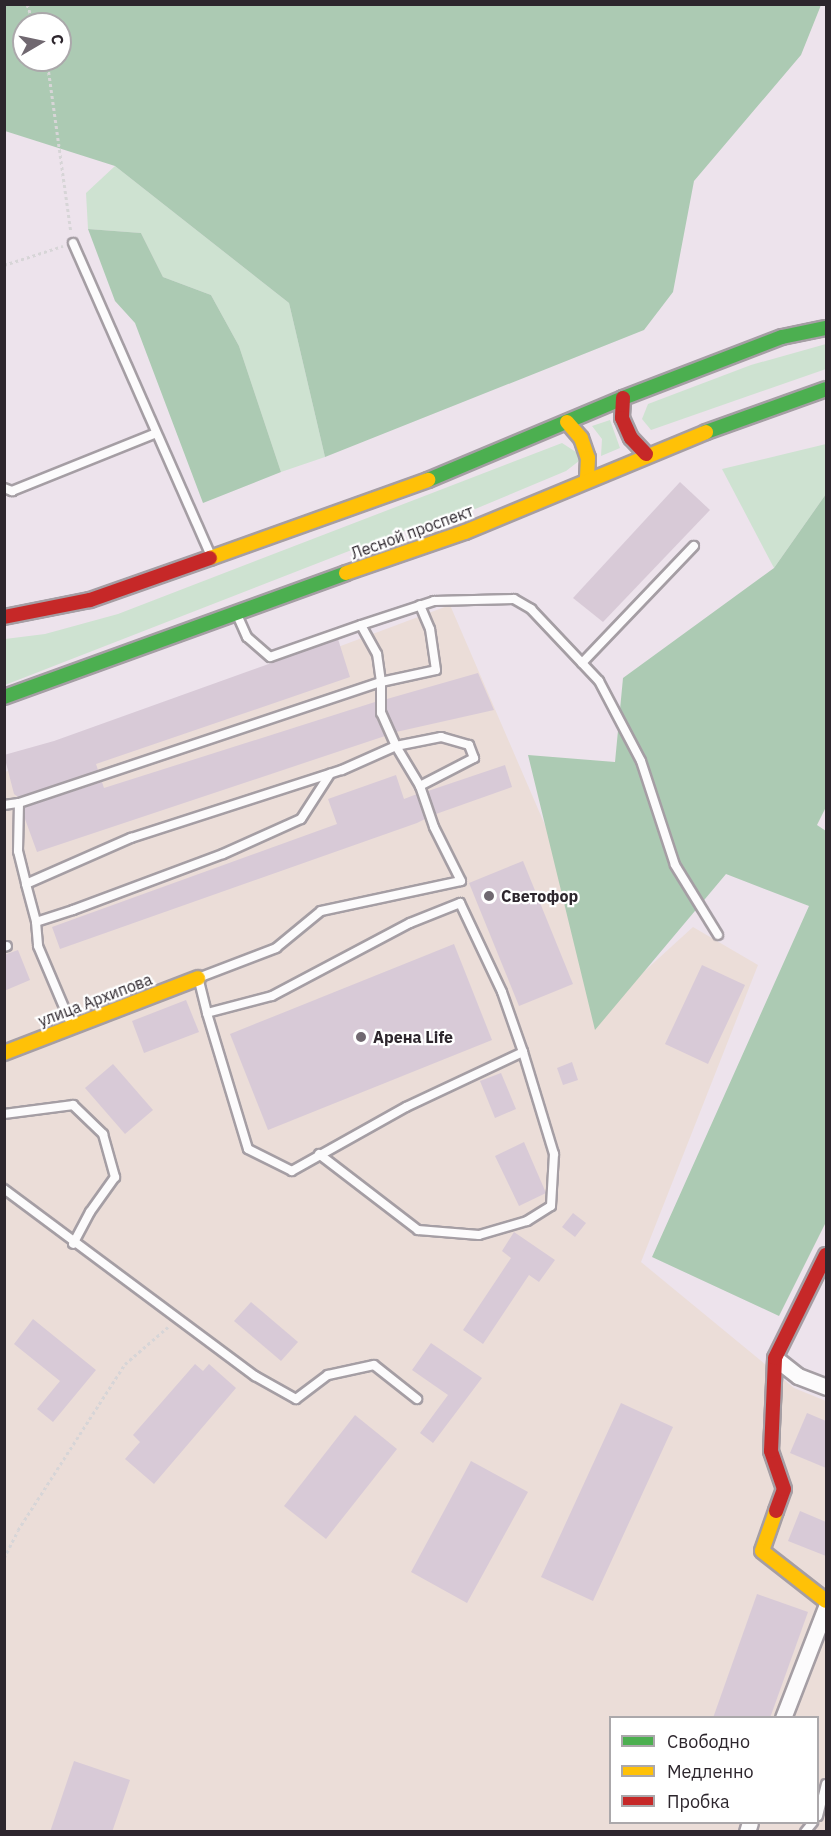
<!DOCTYPE html>
<html>
<head>
<meta charset="utf-8">
<style>
	body { margin:0 }
	#map { position:relative; width:831px; height:1836px; overflow:hidden; background:#ede3ec; font-family:"IBM Plex Sans",sans-serif }
	div>[style] { position:absolute }
	.industrial>* { inset:0; background:#ebddd8 }
	.green>* { inset:0; background:#cee2d1 }
	.forest>* { inset:0; background:#accab3 }
	.building>* { inset:0; background:#d8cad7 }
	.path>* { height:3px; margin-top:-1.5px; transform-origin:0; background:repeating-linear-gradient(90deg,#d7d5d7 0 3px,transparent 0 6px) }
	.roads { filter:drop-shadow(2px 0 #a59ea4) drop-shadow(-2px 0 #a59ea4) drop-shadow(0 2px #a59ea4) drop-shadow(0 -2px #a59ea4) }
	.lane>* { height:8px; margin:-4px; padding:0 4px; transform-origin:4px; border-radius:4px; background:#fcfbfc }
	.street>* { height:15px; margin:-7.5px; padding:0 7.5px; transform-origin:7.5px; border-radius:7.5px; background:#fcfbfc }
	.fast>* { height:14px; margin:-7px; padding:0 7px; transform-origin:7px; border-radius:7px; background:#4caf50 }
	.slow>* { height:14px; margin:-7px; padding:0 7px; transform-origin:7px; border-radius:7px; background:#ffc107 }
	.jam>* { height:14px; margin:-7px; padding:0 7px; transform-origin:7px; border-radius:7px; background:#c62828 }
	.dots>* { width:16px; height:16px; translate:-50% -50%; box-sizing:border-box; border:3px solid #fff; border-radius:50% }
	span { translate:-50% -50%; white-space:nowrap; text-align:center; line-height:1.15; -webkit-text-stroke:4.5px #fff; paint-order:stroke }
	.street-label { font-size:16px; color:#2d262d }
	.poi-label { font-size:16px; color:#2d262d; font-weight:700 }
	.left { translate:0 -50%; text-align:left }
	.frame { position:absolute; inset:0; border:6px solid #2d262d; pointer-events:none }
	.legend { position:absolute; left:609px; top:1716px; width:210px; height:108px; box-sizing:border-box; background:#fff; border:2px solid #aba8ab; margin:0; padding:8px 10px; list-style:none; font-size:18px; color:#2d262d }
	.legend li { display:flex; align-items:center; gap:12px; height:30px }
	.legend b { width:30px; border:2px solid #aba8ab }
	.north { position:absolute; left:12px; top:12px; width:60px; height:60px; box-sizing:border-box; background:#fff; border:2px solid #aba8ab; border-radius:50%; rotate:81deg; font-size:16px; font-weight:700; line-height:24px; text-align:center; color:#2d262d }
	.north::after { content:''; display:block; margin:auto; width:21px; height:27px; background:#706870; clip-path:polygon(50% 0,100% 100%,50% 72%,0 100%) }
</style>
</head>
<body>
<div id="map">
	<div class="industrial">
		<i style="clip-path:polygon(evenodd,450px 605px,548px 832px,604px 1008px,693px 927px,758px 965px,641px 1262px,794px 1388px,826px 1401px,826px 1831px,5px 1832px,5px 772px,450px 605px,610px 1718px,818px 1718px,818px 1822px,610px 1822px,610px 1718px)"></i>
	</div>
	<div class="green">
		<i style="clip-path:polygon(115px 166px,289px 303px,325px 457px,281px 472px,239px 346px,211px 295px,163px 277px,141px 233px,88px 229px,86px 193px)"></i>
		<i style="clip-path:polygon(826px 344px,826px 369px,651px 430px,642px 419px,648px 404px,751px 365px)"></i>
		<i style="clip-path:polygon(610px 420px,620px 448px,601px 456px,602px 439px,592px 426px)"></i>
		<i style="clip-path:polygon(562px 443px,576px 452px,579px 461px,566px 471px,468px 512px,385px 537px,5px 685px,5px 639px,45px 634px,118px 614px)"></i>
		<i style="clip-path:polygon(826px 444px,826px 494px,774px 568px,722px 469px)"></i>
	</div>
	<div class="forest">
		<i style="clip-path:polygon(evenodd,4px 5px,5px 4px,821px 5px,801px 55px,694px 181px,673px 292px,644px 330px,325px 457px,289px 303px,115px 166px,5px 131px,4px 5px,24px 24px,60px 24px,60px 60px,24px 60px,24px 24px)"></i>
		<i style="clip-path:polygon(88px 229px,141px 233px,163px 277px,211px 295px,239px 346px,281px 472px,203px 503px,135px 323px,115px 301px)"></i>
		<i style="clip-path:polygon(826px 494px,826px 807px,817px 825px,826px 831px,826px 1222px,779px 1316px,652px 1257px,809px 906px,726px 874px,595px 1030px,528px 755px,615px 762px,623px 678px,774px 568px)"></i>
	</div>
	<div class="building">
		<i style="clip-path:polygon(680px 482px,710px 510px,603px 622px,573px 598px)"></i>
		<i style="clip-path:polygon(338px 639px,350px 677px,96px 764px,98px 770px,18px 797px,14px 794px,4px 755px,54px 741px)"></i>
		<i style="clip-path:polygon(478px 673px,494px 710px,396px 732px,387px 712px,387px 699px)"></i>
		<i style="clip-path:polygon(375px 702px,375px 715px,385px 736px,37px 852px,25px 819px,25px 807px,102px 782px,104px 788px)"></i>
		<i style="clip-path:polygon(505px 765px,512px 787px,436px 814px,428px 791px)"></i>
		<i style="clip-path:polygon(396px 775px,404px 799px,417px 794px,425px 819px,417px 823px,60px 949px,52px 927px,337px 824px,328px 799px)"></i>
		<i style="clip-path:polygon(523px 861px,573px 984px,519px 1006px,469px 883px)"></i>
		<i style="clip-path:polygon(454px 944px,492px 1040px,268px 1130px,230px 1034px)"></i>
		<i style="clip-path:polygon(18px 950px,30px 980px,4px 991px,4px 955px)"></i>
		<i style="clip-path:polygon(702px 965px,745px 985px,708px 1064px,665px 1044px)"></i>
		<i style="clip-path:polygon(186px 1000px,199px 1032px,144px 1053px,132px 1021px)"></i>
		<i style="clip-path:polygon(572px 1062px,578px 1080px,563px 1085px,557px 1068px)"></i>
		<i style="clip-path:polygon(113px 1064px,153px 1110px,125px 1134px,85px 1088px)"></i>
		<i style="clip-path:polygon(501px 1073px,516px 1109px,495px 1118px,480px 1081px)"></i>
		<i style="clip-path:polygon(524px 1142px,546px 1193px,519px 1206px,495px 1156px)"></i>
		<i style="clip-path:polygon(573px 1213px,586px 1223px,575px 1237px,562px 1227px)"></i>
		<i style="clip-path:polygon(514px 1232px,555px 1260px,539px 1282px,529px 1275px,483px 1344px,463px 1330px,511px 1258px,502px 1251px)"></i>
		<i style="clip-path:polygon(251px 1302px,298px 1342px,281px 1361px,234px 1321px)"></i>
		<i style="clip-path:polygon(33px 1319px,96px 1370px,53px 1422px,37px 1409px,60px 1381px,14px 1344px)"></i>
		<i style="clip-path:polygon(431px 1343px,482px 1378px,433px 1443px,420px 1433px,448px 1395px,412px 1370px)"></i>
		<i style="clip-path:polygon(195px 1364px,203px 1371px,209px 1364px,236px 1388px,154px 1484px,125px 1459px,140px 1442px,133px 1435px)"></i>
		<i style="clip-path:polygon(621px 1403px,673px 1427px,593px 1601px,541px 1577px)"></i>
		<i style="clip-path:polygon(807px 1413px,826px 1421px,826px 1468px,790px 1453px)"></i>
		<i style="clip-path:polygon(355px 1415px,397px 1449px,326px 1539px,284px 1506px)"></i>
		<i style="clip-path:polygon(471px 1461px,528px 1492px,467px 1603px,411px 1572px)"></i>
		<i style="clip-path:polygon(800px 1511px,826px 1522px,826px 1556px,788px 1541px)"></i>
		<i style="clip-path:polygon(757px 1594px,808px 1612px,770px 1718px,713px 1718px)"></i>
		<i style="clip-path:polygon(74px 1761px,130px 1780px,112px 1832px,50px 1832px)"></i>
	</div>
	<div class="path">
		<i style="left:27px;top:4px;width:21px;rotate:71deg"></i>
		<i style="left:47px;top:60px;width:174px;rotate:82.1deg"></i>
		<i style="left:4px;top:265px;width:62px;rotate:-17.9deg"></i>
		<i style="left:4px;top:1558px;width:31px;rotate:-63deg"></i>
		<i style="left:18px;top:1530px;width:197px;rotate:-57.2deg"></i>
		<i style="left:125px;top:1364px;width:58px;rotate:-40.8deg"></i>
	</div>
	<div class="roads">
		<div class="lane">
			<i style="left:73px;top:243px;width:342px;rotate:66.2deg"></i>
			<i style="left:4px;top:488px;width:9px;rotate:21deg"></i>
			<i style="left:12px;top:491px;width:155px;rotate:-21.9deg"></i>
			<i style="left:361px;top:625px;width:77px;rotate:-18.2deg"></i>
			<i style="left:434px;top:601px;width:80px;rotate:-1.4deg"></i>
			<i style="left:514px;top:599px;width:20px;rotate:30deg"></i>
			<i style="left:531px;top:609px;width:99px;rotate:46.6deg"></i>
			<i style="left:599px;top:681px;width:90px;rotate:62.3deg"></i>
			<i style="left:641px;top:761px;width:109px;rotate:71.9deg"></i>
			<i style="left:675px;top:865px;width:82px;rotate:58.4deg"></i>
			<i style="left:582px;top:663px;width:162px;rotate:-46.3deg"></i>
			<i style="left:19px;top:803px;width:48px;rotate:91.2deg"></i>
			<i style="left:18px;top:851px;width:34px;rotate:76deg"></i>
			<i style="left:26px;top:884px;width:115px;rotate:-23.7deg"></i>
			<i style="left:131px;top:838px;width:222px;rotate:-17.9deg"></i>
			<i style="left:342px;top:770px;width:59px;rotate:-24deg"></i>
			<i style="left:396px;top:746px;width:36px;rotate:-114deg"></i>
			<i style="left:381px;top:713px;width:31px;rotate:-90deg"></i>
			<i style="left:381px;top:682px;width:56px;rotate:-12.3deg"></i>
			<i style="left:436px;top:670px;width:41px;rotate:-98.3deg"></i>
			<i style="left:430px;top:629px;width:26px;rotate:-113deg"></i>
			<i style="left:4px;top:805px;width:15px;rotate:-8deg"></i>
			<i style="left:19px;top:803px;width:382px;rotate:-18.5deg"></i>
			<i style="left:381px;top:682px;width:28px;rotate:-98deg"></i>
			<i style="left:377px;top:654px;width:33px;rotate:-119deg"></i>
			<i style="left:361px;top:625px;width:96px;rotate:160.6deg"></i>
			<i style="left:270px;top:657px;width:30px;rotate:-139deg"></i>
			<i style="left:247px;top:637px;width:27px;rotate:-114deg"></i>
			<i style="left:26px;top:884px;width:39px;rotate:75deg"></i>
			<i style="left:36px;top:922px;width:39px;rotate:-18deg"></i>
			<i style="left:73px;top:910px;width:160px;rotate:-20.5deg"></i>
			<i style="left:223px;top:854px;width:85px;rotate:-24.2deg"></i>
			<i style="left:301px;top:819px;width:54px;rotate:-57.2deg"></i>
			<i style="left:36px;top:922px;width:24px;rotate:85deg"></i>
			<i style="left:38px;top:946px;width:87px;rotate:67deg"></i>
			<i style="left:4px;top:947px;width:3px;rotate:-18deg"></i>
			<i style="left:207px;top:1013px;width:67px;rotate:-14.7deg"></i>
			<i style="left:272px;top:996px;width:156px;rotate:-27.9deg"></i>
			<i style="left:410px;top:923px;width:54px;rotate:-21.8deg"></i>
			<i style="left:460px;top:903px;width:98px;rotate:64.7deg"></i>
			<i style="left:502px;top:992px;width:64px;rotate:70.7deg"></i>
			<i style="left:523px;top:1052px;width:129px;rotate:154.8deg"></i>
			<i style="left:406px;top:1107px;width:131px;rotate:150.7deg"></i>
			<i style="left:292px;top:1171px;width:49px;rotate:-153.4deg"></i>
			<i style="left:248px;top:1149px;width:142px;rotate:-106.8deg"></i>
			<i style="left:207px;top:1013px;width:36px;rotate:-104deg"></i>
			<i style="left:198px;top:978px;width:84px;rotate:-21deg"></i>
			<i style="left:276px;top:948px;width:58px;rotate:-39.4deg"></i>
			<i style="left:321px;top:911px;width:143px;rotate:-12.1deg"></i>
			<i style="left:461px;top:881px;width:60px;rotate:-116.6deg"></i>
			<i style="left:434px;top:827px;width:43px;rotate:-108.9deg"></i>
			<i style="left:420px;top:786px;width:47px;rotate:-121deg"></i>
			<i style="left:396px;top:746px;width:46px;rotate:-11.3deg"></i>
			<i style="left:441px;top:737px;width:29px;rotate:16deg"></i>
			<i style="left:469px;top:745px;width:14px;rotate:69deg"></i>
			<i style="left:474px;top:758px;width:61px;rotate:152.6deg"></i>
			<i style="left:4px;top:1114px;width:70px;rotate:-7.4deg"></i>
			<i style="left:73px;top:1105px;width:42px;rotate:44deg"></i>
			<i style="left:103px;top:1134px;width:45px;rotate:74.4deg"></i>
			<i style="left:115px;top:1177px;width:43px;rotate:125.5deg"></i>
			<i style="left:90px;top:1212px;width:36px;rotate:118deg"></i>
			<i style="left:319px;top:1154px;width:125px;rotate:37.5deg"></i>
			<i style="left:418px;top:1230px;width:61px;rotate:4.7deg"></i>
			<i style="left:479px;top:1235px;width:50px;rotate:-16.3deg"></i>
			<i style="left:527px;top:1221px;width:28px;rotate:-32deg"></i>
			<i style="left:551px;top:1206px;width:52px;rotate:-86.7deg"></i>
			<i style="left:554px;top:1154px;width:107px;rotate:-106.9deg"></i>
			<i style="left:4px;top:1189px;width:313px;rotate:36.7deg"></i>
			<i style="left:255px;top:1376px;width:47px;rotate:29.3deg"></i>
			<i style="left:296px;top:1399px;width:40px;rotate:-37deg"></i>
			<i style="left:328px;top:1375px;width:47px;rotate:-12.3deg"></i>
			<i style="left:374px;top:1365px;width:55px;rotate:38.3deg"></i>
			<i style="left:818px;top:1816px;width:33px;rotate:-76deg"></i>
			<i style="left:805px;top:1832px;width:13px;rotate:-51deg"></i>
		</div>
		<div class="street">
			<i style="left:775px;top:1358px;width:29px;rotate:38deg"></i>
			<i style="left:798px;top:1376px;width:30px;rotate:21deg"></i>
			<i style="left:783px;top:1718px;width:119px;rotate:-68.8deg"></i>
			<i style="left:747px;top:1832px;width:10px;rotate:-73deg"></i>
		</div>
		<div class="fast">
			<i style="left:706px;top:432px;width:127px;rotate:-19.7deg"></i>
			<i style="left:428px;top:480px;width:212px;rotate:-22.8deg"></i>
			<i style="left:623px;top:398px;width:170px;rotate:-21deg"></i>
			<i style="left:782px;top:337px;width:45px;rotate:-11.6deg"></i>
			<i style="left:4px;top:697px;width:364px;rotate:-19.9deg"></i>
		</div>
		<div class="slow">
			<i style="left:567px;top:422px;width:21px;rotate:49deg"></i>
			<i style="left:581px;top:438px;width:21px;rotate:71deg"></i>
			<i style="left:588px;top:458px;width:21px;rotate:93deg"></i>
			<i style="left:210px;top:558px;width:232px;rotate:-19.7deg"></i>
			<i style="left:346px;top:573px;width:126px;rotate:-19deg"></i>
			<i style="left:465px;top:532px;width:261px;rotate:-22.5deg"></i>
			<i style="left:4px;top:1053px;width:208px;rotate:-21.1deg"></i>
			<i style="left:776px;top:1511px;width:42px;rotate:109.3deg"></i>
			<i style="left:762px;top:1551px;width:81px;rotate:38deg"></i>
		</div>
		<div class="jam">
			<i style="left:623px;top:398px;width:20px;rotate:93deg"></i>
			<i style="left:622px;top:418px;width:22px;rotate:66deg"></i>
			<i style="left:631px;top:438px;width:22px;rotate:47deg"></i>
			<i style="left:4px;top:617px;width:88px;rotate:-11.2deg"></i>
			<i style="left:90px;top:600px;width:127px;rotate:-19.3deg"></i>
			<i style="left:776px;top:1511px;width:23px;rotate:-70deg"></i>
			<i style="left:784px;top:1489px;width:40px;rotate:-108.9deg"></i>
			<i style="left:771px;top:1451px;width:93px;rotate:-87.5deg"></i>
			<i style="left:775px;top:1358px;width:115px;rotate:-63.7deg"></i>
		</div>
	</div>
	<div class="dots">
		<i style="left:489px;top:896px;background:#706870"></i>
		<i style="left:361px;top:1037px;background:#706870"></i>
	</div>
	<div class="street-label">
		<span style="left:412px;top:532px;rotate:-20deg">Лесной проспект</span>
		<span style="left:95px;top:1000px;rotate:-21deg">улица Архипова</span>
	</div>
	<div class="poi-label">
		<span class="left" style="left:501px;top:896px">Светофор</span>
		<span class="left" style="left:373px;top:1037px">Арена Life</span>
	</div>
	<div class="frame"></div>
	<ul class="legend">
	<li><b style="height:8px;background:#4caf50"></b>Свободно</li>
	<li><b style="height:8px;background:#ffc107"></b>Медленно</li>
	<li><b style="height:8px;background:#c62828"></b>Пробка</li>
	</ul>
	<div class="north">С</div>
</div>
</body>
</html>
